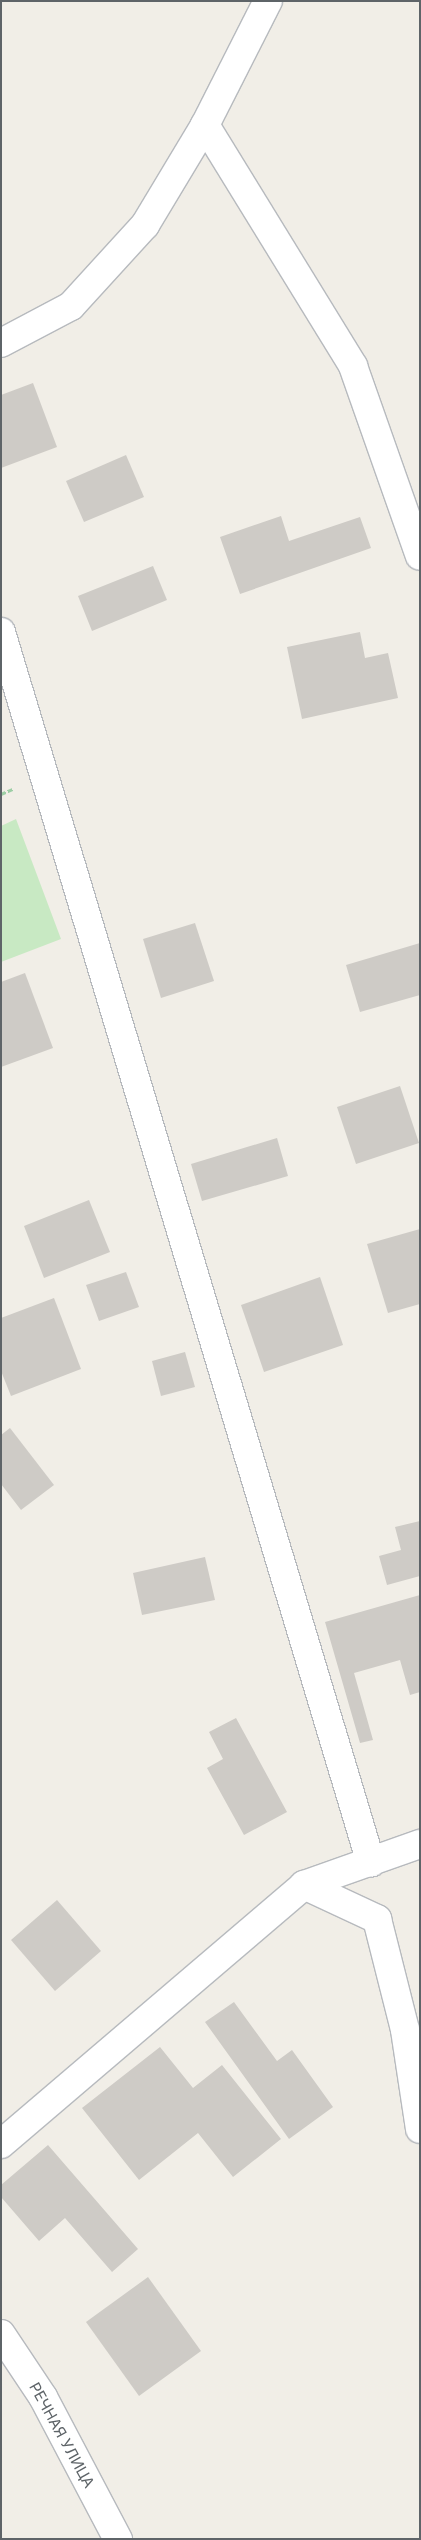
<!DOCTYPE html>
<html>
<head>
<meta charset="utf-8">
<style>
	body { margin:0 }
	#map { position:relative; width:421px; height:2540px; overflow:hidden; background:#f1eee7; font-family:Inter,sans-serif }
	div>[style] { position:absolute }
	.green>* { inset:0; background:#c8e9c3 }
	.building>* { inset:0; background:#cecbc6 }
	.path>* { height:3px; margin-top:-1.5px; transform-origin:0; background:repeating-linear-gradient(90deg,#9dcea5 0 5px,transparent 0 7.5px) }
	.roads { filter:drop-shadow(1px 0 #b7babe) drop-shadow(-1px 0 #b7babe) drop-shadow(0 1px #b7babe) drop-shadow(0 -1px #b7babe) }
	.minor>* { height:28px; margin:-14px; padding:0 14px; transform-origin:14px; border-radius:14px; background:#fff }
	span { translate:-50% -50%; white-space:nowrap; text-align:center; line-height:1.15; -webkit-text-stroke:4px #fff; paint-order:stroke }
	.street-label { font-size:15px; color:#5e6468 }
	.frame { position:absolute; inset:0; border:2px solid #5e6468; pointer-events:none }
</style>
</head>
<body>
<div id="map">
	<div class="green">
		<i style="clip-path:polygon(16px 819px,61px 939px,1px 962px,1px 826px)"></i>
	</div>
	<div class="building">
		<i style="clip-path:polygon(33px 383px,57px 447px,1px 468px,1px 395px)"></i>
		<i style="clip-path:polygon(126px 455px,144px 497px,84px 522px,66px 481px)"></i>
		<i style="clip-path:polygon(281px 516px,289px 541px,360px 517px,371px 548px,240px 594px,220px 537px)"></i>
		<i style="clip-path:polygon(153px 566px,167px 600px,92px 631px,78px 596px)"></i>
		<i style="clip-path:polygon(360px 632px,365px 658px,388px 653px,398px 698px,302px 719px,287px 647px)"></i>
		<i style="clip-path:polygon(195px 923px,214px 981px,161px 998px,143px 939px)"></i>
		<i style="clip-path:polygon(420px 943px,420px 995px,360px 1012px,346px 965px)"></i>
		<i style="clip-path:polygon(25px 973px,53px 1048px,1px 1067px,1px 982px)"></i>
		<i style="clip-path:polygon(400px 1086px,419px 1143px,356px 1164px,337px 1107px)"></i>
		<i style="clip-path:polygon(277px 1138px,288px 1176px,202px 1201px,191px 1164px)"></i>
		<i style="clip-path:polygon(89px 1200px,110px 1252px,44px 1278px,24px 1226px)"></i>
		<i style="clip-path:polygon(420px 1229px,420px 1304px,388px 1313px,367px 1244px)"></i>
		<i style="clip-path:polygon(126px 1272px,139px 1307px,99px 1321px,86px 1285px)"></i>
		<i style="clip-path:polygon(320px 1277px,343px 1345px,264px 1372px,241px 1305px)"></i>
		<i style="clip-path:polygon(54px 1298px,81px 1369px,11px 1396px,1px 1371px,1px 1318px)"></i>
		<i style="clip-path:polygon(185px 1352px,195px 1387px,161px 1396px,152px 1361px)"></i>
		<i style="clip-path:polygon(10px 1428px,54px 1485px,21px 1510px,1px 1484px,1px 1435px)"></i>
		<i style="clip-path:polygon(420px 1521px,420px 1576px,387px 1585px,379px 1556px,401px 1550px,395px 1527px)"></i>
		<i style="clip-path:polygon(205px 1557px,215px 1600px,142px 1615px,133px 1573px)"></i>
		<i style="clip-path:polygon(420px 1595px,420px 1692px,410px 1695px,400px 1660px,354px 1673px,373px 1740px,360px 1743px,325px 1622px)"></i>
		<i style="clip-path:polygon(236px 1718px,287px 1812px,244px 1835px,207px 1768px,223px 1759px,209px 1732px)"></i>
		<i style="clip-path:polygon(57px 1900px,101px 1951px,55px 1991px,11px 1940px)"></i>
		<i style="clip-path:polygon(234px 2002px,277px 2061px,292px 2050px,333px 2107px,289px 2139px,205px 2022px)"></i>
		<i style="clip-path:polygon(160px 2047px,193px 2088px,222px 2065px,281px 2139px,233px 2177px,198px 2133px,139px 2180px,82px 2108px)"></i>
		<i style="clip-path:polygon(48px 2145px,138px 2249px,112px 2272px,65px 2218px,39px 2241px,1px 2197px,1px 2185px)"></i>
		<i style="clip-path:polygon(148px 2277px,201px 2351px,139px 2396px,86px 2322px)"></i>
	</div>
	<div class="path">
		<i style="left:1px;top:794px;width:13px;rotate:-23deg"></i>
	</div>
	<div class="roads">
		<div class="minor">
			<i style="left:205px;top:125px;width:283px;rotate:58.4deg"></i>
			<i style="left:353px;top:366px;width:201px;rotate:70.6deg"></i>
			<i style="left:1px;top:343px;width:79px;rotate:-27.9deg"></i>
			<i style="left:71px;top:306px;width:110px;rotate:-47.6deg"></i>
			<i style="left:145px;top:225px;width:117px;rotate:-59deg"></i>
			<i style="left:205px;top:125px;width:139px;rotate:-63.1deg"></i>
			<i style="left:1px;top:632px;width:1285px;rotate:73.27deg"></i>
			<i style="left:304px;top:1885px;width:123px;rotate:-19.5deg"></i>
			<i style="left:1px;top:2144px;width:399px;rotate:-40.5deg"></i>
			<i style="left:304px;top:1885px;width:81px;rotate:25deg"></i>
			<i style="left:377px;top:1919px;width:114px;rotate:75.8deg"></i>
			<i style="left:405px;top:2030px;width:100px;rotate:81.4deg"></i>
			<i style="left:1px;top:2334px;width:76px;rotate:56.3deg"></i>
			<i style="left:43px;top:2397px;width:161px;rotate:62.2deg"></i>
		</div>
	</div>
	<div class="street-label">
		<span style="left:62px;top:2435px;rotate:61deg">РЕЧНАЯ УЛИЦА</span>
	</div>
	<div class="frame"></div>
</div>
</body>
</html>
